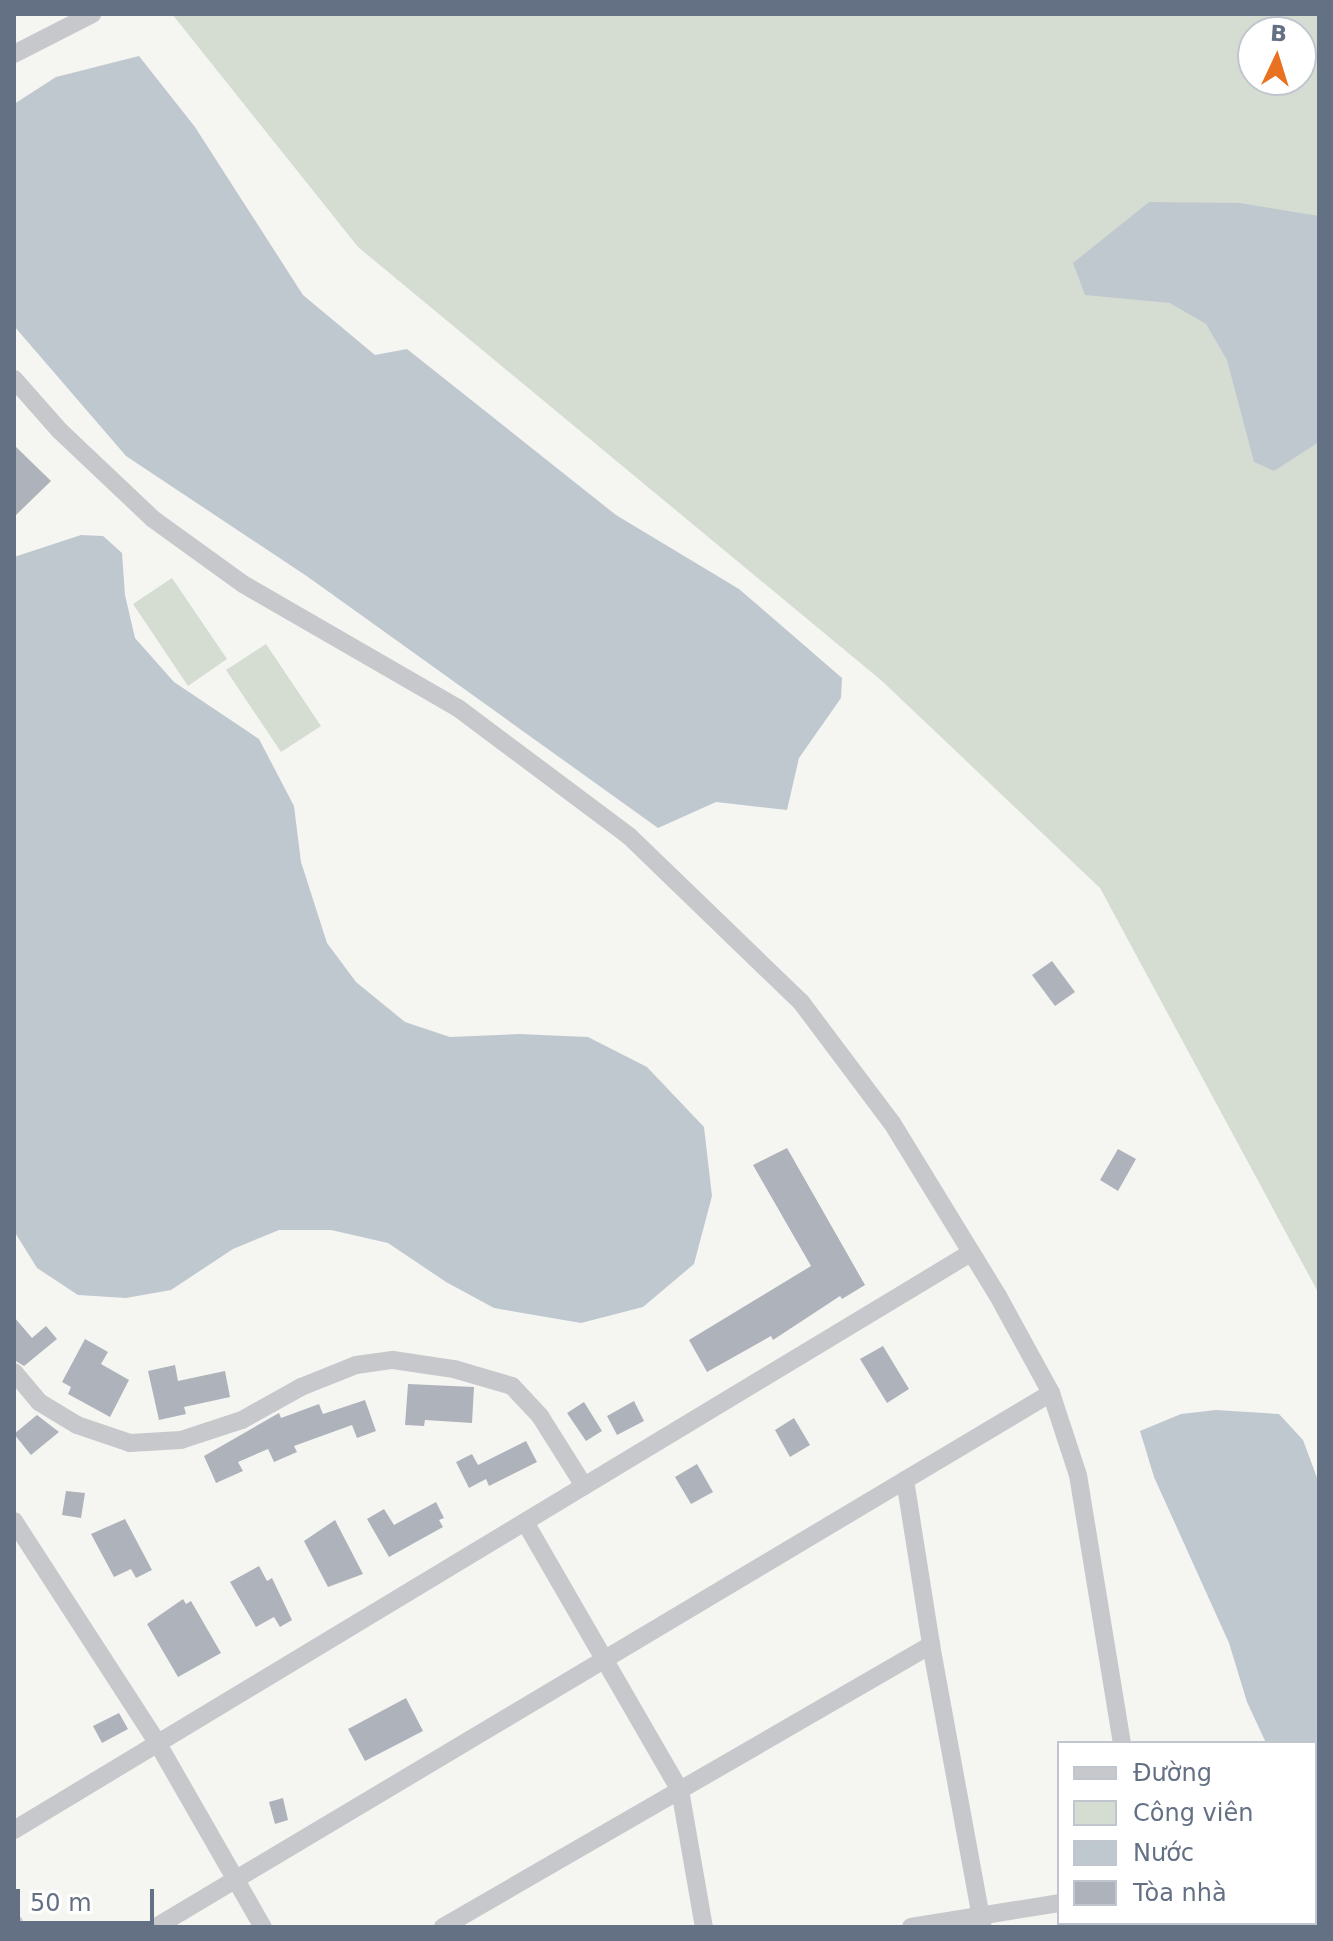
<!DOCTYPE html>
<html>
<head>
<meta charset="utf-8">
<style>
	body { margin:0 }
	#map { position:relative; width:1333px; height:1941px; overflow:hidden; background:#f5f6f2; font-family:"DejaVu Sans",sans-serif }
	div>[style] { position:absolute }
	.green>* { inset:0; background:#d5ddd3 }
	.water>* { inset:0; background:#c0c8cf }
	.building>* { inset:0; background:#aeb3bb }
	.minor>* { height:18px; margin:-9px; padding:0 9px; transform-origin:9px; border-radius:9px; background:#c6c8cc }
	span { translate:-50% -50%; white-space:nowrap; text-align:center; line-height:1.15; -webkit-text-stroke:8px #fff; paint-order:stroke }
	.frame { position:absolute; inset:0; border:16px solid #647084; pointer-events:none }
	.legend { position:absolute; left:1057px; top:1741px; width:260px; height:184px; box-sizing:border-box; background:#fff; border:2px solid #c1c6ce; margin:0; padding:10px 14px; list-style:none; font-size:24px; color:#647084 }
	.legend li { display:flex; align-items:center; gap:16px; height:40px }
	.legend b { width:40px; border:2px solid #c1c6ce }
	.north { position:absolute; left:1237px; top:16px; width:80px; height:80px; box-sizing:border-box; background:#fff; border:2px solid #c1c6ce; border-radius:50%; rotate:4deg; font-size:22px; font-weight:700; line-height:32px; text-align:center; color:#647084 }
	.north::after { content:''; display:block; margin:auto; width:28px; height:36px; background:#e87220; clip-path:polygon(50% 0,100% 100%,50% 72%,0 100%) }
	.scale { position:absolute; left:16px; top:1889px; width:138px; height:36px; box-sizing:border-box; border:4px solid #647084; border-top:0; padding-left:10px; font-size:24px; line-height:28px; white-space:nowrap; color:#647084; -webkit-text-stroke:6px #fff; paint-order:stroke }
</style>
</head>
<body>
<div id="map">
	<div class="green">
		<i style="clip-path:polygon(evenodd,172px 14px,1319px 14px,1319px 1294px,1100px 888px,882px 681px,358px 247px,172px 14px,1253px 32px,1301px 32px,1301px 80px,1253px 80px,1253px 32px)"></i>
		<i style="clip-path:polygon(172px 578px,227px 659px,188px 686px,133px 604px)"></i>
		<i style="clip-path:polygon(266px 644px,321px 726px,281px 752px,226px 670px)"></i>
	</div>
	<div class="water">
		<i style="clip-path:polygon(139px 56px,195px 127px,303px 295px,375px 355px,407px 349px,616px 515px,739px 589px,842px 678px,841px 698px,799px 758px,787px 810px,716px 802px,658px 828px,308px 577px,126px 456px,14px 326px,14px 104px,56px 77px)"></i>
		<i style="clip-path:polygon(1149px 202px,1240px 203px,1319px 216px,1319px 442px,1274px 471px,1254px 462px,1227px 360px,1206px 324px,1170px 303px,1085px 295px,1073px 263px)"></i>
		<i style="clip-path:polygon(81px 535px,103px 536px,122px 553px,125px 595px,135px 638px,174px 682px,259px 739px,294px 806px,301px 862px,327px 943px,356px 982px,405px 1022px,450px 1037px,519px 1034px,588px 1037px,647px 1067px,704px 1127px,712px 1196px,694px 1264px,643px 1307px,581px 1323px,494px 1308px,446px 1282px,388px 1243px,331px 1230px,279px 1230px,233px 1249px,171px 1290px,126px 1298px,78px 1295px,37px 1268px,14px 1231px,14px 557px)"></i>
		<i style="clip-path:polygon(1216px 1410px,1279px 1414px,1303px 1440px,1319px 1483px,1319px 1927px,1308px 1927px,1307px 1923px,1315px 1923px,1315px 1743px,1266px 1743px,1247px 1702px,1229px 1643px,1154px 1477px,1140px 1431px,1181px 1414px)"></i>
	</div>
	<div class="building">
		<i style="clip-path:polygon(14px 445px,51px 481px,14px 517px)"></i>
		<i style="clip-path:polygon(1052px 961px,1075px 992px,1055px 1006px,1032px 975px)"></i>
		<i style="clip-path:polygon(787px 1148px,865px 1285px,842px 1299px,840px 1296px,773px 1340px,771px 1336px,707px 1372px,689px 1340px,811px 1266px,753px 1165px)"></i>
		<i style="clip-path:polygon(1118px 1149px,1136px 1159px,1118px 1191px,1100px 1180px)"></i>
		<i style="clip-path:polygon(14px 1317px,32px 1338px,46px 1326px,57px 1339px,24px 1366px,14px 1360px)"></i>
		<i style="clip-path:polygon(85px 1339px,108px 1352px,101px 1364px,129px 1380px,110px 1417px,68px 1394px,71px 1387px,62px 1382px)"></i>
		<i style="clip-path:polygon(883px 1346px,909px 1389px,887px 1403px,860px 1359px)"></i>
		<i style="clip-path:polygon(175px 1365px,178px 1381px,225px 1371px,230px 1397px,184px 1407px,186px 1414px,159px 1420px,148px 1371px)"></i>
		<i style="clip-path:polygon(408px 1384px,474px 1387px,472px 1423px,425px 1420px,424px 1426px,405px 1425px)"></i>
		<i style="clip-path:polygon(365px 1400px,376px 1431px,357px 1438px,352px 1425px,294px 1446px,297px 1452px,274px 1462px,268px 1449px,238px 1462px,243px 1471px,216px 1483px,204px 1456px,279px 1413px,281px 1418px,319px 1404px,323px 1414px)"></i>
		<i style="clip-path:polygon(634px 1401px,644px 1421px,617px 1435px,607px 1416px)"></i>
		<i style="clip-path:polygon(584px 1402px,602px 1431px,586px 1441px,567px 1413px)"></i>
		<i style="clip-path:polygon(37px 1415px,59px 1432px,31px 1455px,14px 1434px)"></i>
		<i style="clip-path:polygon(794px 1418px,810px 1445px,790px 1457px,775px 1430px)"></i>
		<i style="clip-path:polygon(526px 1441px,537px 1462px,489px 1486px,486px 1479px,469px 1488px,456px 1462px,472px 1454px,478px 1465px)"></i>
		<i style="clip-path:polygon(697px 1464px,713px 1492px,691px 1504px,675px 1477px)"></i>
		<i style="clip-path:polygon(66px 1491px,85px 1493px,81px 1518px,62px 1515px)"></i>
		<i style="clip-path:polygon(436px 1502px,444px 1518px,439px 1520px,443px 1527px,389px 1557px,367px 1519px,384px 1509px,394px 1525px)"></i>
		<i style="clip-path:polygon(125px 1519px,152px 1570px,136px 1578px,131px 1569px,114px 1577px,91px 1534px)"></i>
		<i style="clip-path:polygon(335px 1520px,363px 1574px,328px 1587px,304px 1541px)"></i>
		<i style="clip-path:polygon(259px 1566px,267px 1581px,272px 1578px,292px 1620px,280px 1627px,274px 1617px,256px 1627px,230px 1582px)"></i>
		<i style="clip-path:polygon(183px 1599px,186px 1604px,191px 1601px,221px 1653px,178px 1677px,147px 1624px)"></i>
		<i style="clip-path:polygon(406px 1698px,423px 1731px,365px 1761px,348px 1729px)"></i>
		<i style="clip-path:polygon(119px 1713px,128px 1729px,102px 1743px,93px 1726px)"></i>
		<i style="clip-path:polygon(283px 1798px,288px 1820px,275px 1824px,269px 1802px)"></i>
	</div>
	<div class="minor">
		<i style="left:14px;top:54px;width:88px;rotate:-27.1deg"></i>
		<i style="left:14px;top:379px;width:69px;rotate:48.5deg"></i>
		<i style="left:60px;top:431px;width:128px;rotate:43.4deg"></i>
		<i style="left:153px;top:519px;width:111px;rotate:35.8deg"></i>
		<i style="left:243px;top:584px;width:248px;rotate:30deg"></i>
		<i style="left:458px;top:708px;width:214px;rotate:36.8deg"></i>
		<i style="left:629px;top:836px;width:239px;rotate:44deg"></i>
		<i style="left:801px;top:1002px;width:151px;rotate:53.1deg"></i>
		<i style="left:892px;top:1123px;width:203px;rotate:58.5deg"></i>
		<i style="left:998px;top:1296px;width:111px;rotate:61.3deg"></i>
		<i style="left:1051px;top:1393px;width:86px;rotate:71.8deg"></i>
		<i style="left:1078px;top:1475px;width:272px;rotate:80.7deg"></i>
		<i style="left:14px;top:1372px;width:39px;rotate:50deg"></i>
		<i style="left:39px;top:1402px;width:44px;rotate:31.2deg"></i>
		<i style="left:77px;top:1425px;width:56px;rotate:18.8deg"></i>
		<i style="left:130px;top:1443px;width:51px;rotate:-3.4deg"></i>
		<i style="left:181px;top:1440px;width:64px;rotate:-18.2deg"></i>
		<i style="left:242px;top:1420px;width:68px;rotate:-29.2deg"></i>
		<i style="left:301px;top:1387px;width:59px;rotate:-21.8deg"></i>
		<i style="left:356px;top:1365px;width:37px;rotate:-8deg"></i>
		<i style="left:393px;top:1360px;width:62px;rotate:8.4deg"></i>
		<i style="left:454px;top:1369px;width:60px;rotate:16.3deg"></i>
		<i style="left:512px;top:1386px;width:41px;rotate:47deg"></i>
		<i style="left:540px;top:1416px;width:83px;rotate:57.8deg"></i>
		<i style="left:905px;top:1480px;width:167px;rotate:81deg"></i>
		<i style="left:931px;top:1645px;width:287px;rotate:79.6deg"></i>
		<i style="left:14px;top:1521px;width:265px;rotate:57.1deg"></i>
		<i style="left:158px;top:1744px;width:211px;rotate:60.2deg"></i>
		<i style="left:525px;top:1522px;width:310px;rotate:60deg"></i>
		<i style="left:680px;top:1790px;width:139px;rotate:80.1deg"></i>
		<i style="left:14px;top:1830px;width:1115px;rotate:-31.1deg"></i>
		<i style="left:14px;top:1923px;width:4px;rotate:76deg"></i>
		<i style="left:1151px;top:1923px;width:4px;rotate:76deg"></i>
		<i style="left:156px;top:1927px;width:1042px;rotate:-30.82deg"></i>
		<i style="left:443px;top:1927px;width:564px;rotate:-30.02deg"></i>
		<i style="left:911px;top:1927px;width:150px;rotate:-9.2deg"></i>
	</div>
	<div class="frame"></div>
	<ul class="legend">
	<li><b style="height:10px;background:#c6c8cc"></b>Đường</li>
	<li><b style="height:22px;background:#d5ddd3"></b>Công viên</li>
	<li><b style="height:22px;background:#c0c8cf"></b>Nước</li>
	<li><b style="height:22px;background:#aeb3bb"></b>Tòa nhà</li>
	</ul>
	<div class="north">B</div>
	<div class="scale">50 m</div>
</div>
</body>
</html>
